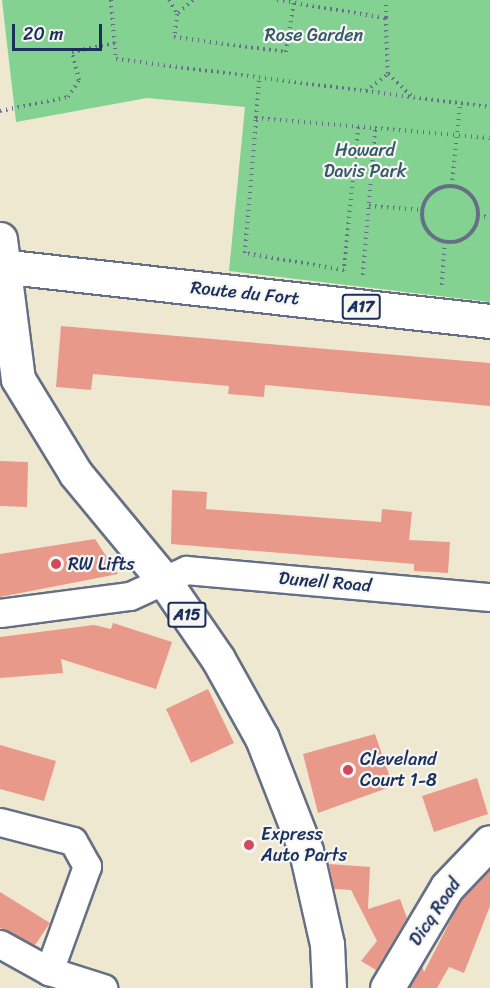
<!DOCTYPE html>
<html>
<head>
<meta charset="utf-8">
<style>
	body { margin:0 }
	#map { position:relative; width:490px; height:988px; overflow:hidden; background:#efe8d1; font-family:Sriracha,sans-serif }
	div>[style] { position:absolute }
	.green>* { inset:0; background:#83d291 }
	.building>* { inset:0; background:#e9998a }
	.path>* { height:4px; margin-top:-2px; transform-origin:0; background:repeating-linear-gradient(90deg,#657086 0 1.5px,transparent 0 6px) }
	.path>.ring { margin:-2px; padding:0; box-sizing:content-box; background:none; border:4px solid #657086; border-radius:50% }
	.roads { filter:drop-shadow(2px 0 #657086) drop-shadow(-2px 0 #657086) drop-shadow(0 2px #657086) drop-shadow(0 -2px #657086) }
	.street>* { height:27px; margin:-13.5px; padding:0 13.5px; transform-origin:13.5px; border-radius:13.5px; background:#fff }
	.secondary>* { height:33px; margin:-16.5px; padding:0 16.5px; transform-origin:16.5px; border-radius:16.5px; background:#fff }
	.primary>* { height:33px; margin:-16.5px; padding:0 16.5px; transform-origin:16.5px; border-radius:16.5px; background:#fff }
	.highway>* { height:33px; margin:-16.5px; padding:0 16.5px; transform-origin:16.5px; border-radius:16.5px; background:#fff }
	.dots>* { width:16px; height:16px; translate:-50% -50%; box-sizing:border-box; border:3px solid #f6f6f2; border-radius:50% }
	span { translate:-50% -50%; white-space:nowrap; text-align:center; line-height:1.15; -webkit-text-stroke:4.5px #f6f6f2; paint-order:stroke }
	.shield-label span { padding:2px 4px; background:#f6f6f2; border:2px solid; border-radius:4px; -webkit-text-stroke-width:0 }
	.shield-label { font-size:16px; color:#1b2f5e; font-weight:700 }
	.park-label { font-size:18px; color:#35586b }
	.street-label { font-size:18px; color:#1b2f5e }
	.poi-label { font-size:18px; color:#1b2f5e }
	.left { translate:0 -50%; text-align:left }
	.scale { position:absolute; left:12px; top:24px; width:90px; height:27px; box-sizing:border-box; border:3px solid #1b2f5e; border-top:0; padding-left:8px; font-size:18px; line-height:21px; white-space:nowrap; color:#1b2f5e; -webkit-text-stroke:4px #f6f6f2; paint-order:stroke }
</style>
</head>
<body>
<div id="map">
	<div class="green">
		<i style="clip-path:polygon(2px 0,490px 0,490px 302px,229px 271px,245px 107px,147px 98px,16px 122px)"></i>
	</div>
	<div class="building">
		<i style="clip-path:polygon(61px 326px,490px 363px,490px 406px,265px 385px,264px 397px,228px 394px,229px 386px,93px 374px,91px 390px,56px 387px)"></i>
		<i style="clip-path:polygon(0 461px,28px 462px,27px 507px,0 506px)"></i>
		<i style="clip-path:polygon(172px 490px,207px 492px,206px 509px,381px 522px,382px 509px,412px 512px,409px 540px,450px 542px,448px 573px,414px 571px,414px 564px,171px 544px)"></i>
		<i style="clip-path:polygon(95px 539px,118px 574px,0 597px,0 554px)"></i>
		<i style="clip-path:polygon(113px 623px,172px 642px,156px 689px,61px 659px,63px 673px,0 678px,0 637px,94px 625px,111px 629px)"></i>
		<i style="clip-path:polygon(208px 689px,234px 743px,191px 763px,166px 709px)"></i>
		<i style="clip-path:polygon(375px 734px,393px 786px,318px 813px,303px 754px)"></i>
		<i style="clip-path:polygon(0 745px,56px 761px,44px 801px,0 789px)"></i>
		<i style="clip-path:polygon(477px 778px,488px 814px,434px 832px,422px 796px)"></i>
		<i style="clip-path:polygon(329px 864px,370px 867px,368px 909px,400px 899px,407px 918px,376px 970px,361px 961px,377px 941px,351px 890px,334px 889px)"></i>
		<i style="clip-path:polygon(490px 869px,490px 906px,464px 973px,449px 967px,437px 988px,409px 988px,422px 966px,424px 972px,462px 898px)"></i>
		<i style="clip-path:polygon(0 892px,50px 923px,35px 945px,0 928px)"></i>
	</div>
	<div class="path">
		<i style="left:111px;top:0;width:59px;rotate:85.2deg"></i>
		<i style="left:116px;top:59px;width:377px;rotate:7.3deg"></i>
		<i style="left:169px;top:0;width:16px;rotate:60deg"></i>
		<i style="left:193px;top:0;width:21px;rotate:139deg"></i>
		<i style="left:177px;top:14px;width:23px;rotate:97deg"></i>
		<i style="left:174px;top:37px;width:113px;rotate:7.6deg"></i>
		<i style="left:286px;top:52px;width:53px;rotate:-81.3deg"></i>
		<i style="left:277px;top:0;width:110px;rotate:9.4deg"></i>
		<i style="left:386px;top:18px;width:56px;rotate:88deg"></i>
		<i style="left:388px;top:74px;width:34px;rotate:43deg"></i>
		<i style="left:386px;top:18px;width:18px;rotate:-90deg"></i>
		<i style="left:366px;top:91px;width:28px;rotate:-38deg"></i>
		<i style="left:0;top:111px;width:69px;rotate:-11.6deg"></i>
		<i style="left:68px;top:97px;width:20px;rotate:-57deg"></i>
		<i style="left:79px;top:80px;width:29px;rotate:-104deg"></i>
		<i style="left:72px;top:52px;width:44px;rotate:-11.8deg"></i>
		<i style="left:256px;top:118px;width:38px;rotate:-85deg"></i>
		<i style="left:358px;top:127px;width:144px;rotate:95.6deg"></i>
		<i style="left:344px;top:270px;width:100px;rotate:-170.3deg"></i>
		<i style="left:245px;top:253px;width:135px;rotate:-85.3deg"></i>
		<i style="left:256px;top:118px;width:119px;rotate:4.8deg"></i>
		<i style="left:452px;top:186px;width:83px;rotate:-84.5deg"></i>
		<i class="ring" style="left:422px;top:186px;width:52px;height:52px"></i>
		<i style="left:369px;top:206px;width:53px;rotate:4.3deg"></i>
		<i style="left:478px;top:216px;width:12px;rotate:5deg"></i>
		<i style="left:363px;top:275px;width:147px;rotate:-85.3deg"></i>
		<i style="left:375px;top:128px;width:115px;rotate:5deg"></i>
		<i style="left:442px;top:285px;width:44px;rotate:-86.1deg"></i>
	</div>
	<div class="roads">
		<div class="street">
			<i style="left:0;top:613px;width:131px;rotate:-7.5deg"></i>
			<i style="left:130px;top:596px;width:62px;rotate:-24.9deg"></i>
			<i style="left:186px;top:570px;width:305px;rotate:5.1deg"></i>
			<i style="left:0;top:822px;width:75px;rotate:14.6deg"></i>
			<i style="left:73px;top:841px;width:29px;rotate:61deg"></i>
			<i style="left:87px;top:866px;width:112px;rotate:109.9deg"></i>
			<i style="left:0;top:944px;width:56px;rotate:28.9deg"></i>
			<i style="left:49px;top:971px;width:57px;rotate:17.5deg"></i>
		</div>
		<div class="secondary">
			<i style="left:387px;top:988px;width:117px;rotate:-59.3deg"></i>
			<i style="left:447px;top:887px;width:62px;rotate:-46.3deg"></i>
		</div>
		<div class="primary">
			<i style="left:0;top:239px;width:141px;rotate:82.7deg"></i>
			<i style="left:18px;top:379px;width:111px;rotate:58.6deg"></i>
			<i style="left:76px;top:474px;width:136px;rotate:50.4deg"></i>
			<i style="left:163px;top:579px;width:97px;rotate:55.5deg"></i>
			<i style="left:218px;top:659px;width:90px;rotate:60.9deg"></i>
			<i style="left:262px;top:738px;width:121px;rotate:68.7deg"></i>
			<i style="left:306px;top:851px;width:95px;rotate:77.3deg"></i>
			<i style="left:327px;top:944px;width:44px;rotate:87.4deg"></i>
		</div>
		<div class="highway">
			<i style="left:0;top:266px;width:493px;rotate:6.4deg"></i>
		</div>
	</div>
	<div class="dots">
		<i style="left:56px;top:564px;background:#d1495b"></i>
		<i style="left:348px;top:770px;background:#d1495b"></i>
		<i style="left:249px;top:845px;background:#d1495b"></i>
	</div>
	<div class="shield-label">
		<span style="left:361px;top:307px">A17</span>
		<span style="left:187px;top:615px">A15</span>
	</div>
	<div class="park-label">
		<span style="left:314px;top:35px">Rose Garden</span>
		<span style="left:365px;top:161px">Howard<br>Davis Park</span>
	</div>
	<div class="street-label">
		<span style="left:245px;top:293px;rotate:6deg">Route du Fort</span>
		<span style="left:325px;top:582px;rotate:5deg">Dunell Road</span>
		<span style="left:435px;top:912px;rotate:-56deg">Dicq Road</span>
	</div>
	<div class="poi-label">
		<span class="left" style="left:68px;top:564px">RW Lifts</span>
		<span class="left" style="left:360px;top:770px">Cleveland<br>Court 1-8</span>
		<span class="left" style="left:261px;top:845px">Express<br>Auto Parts</span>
	</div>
	<div class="scale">20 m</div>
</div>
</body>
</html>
